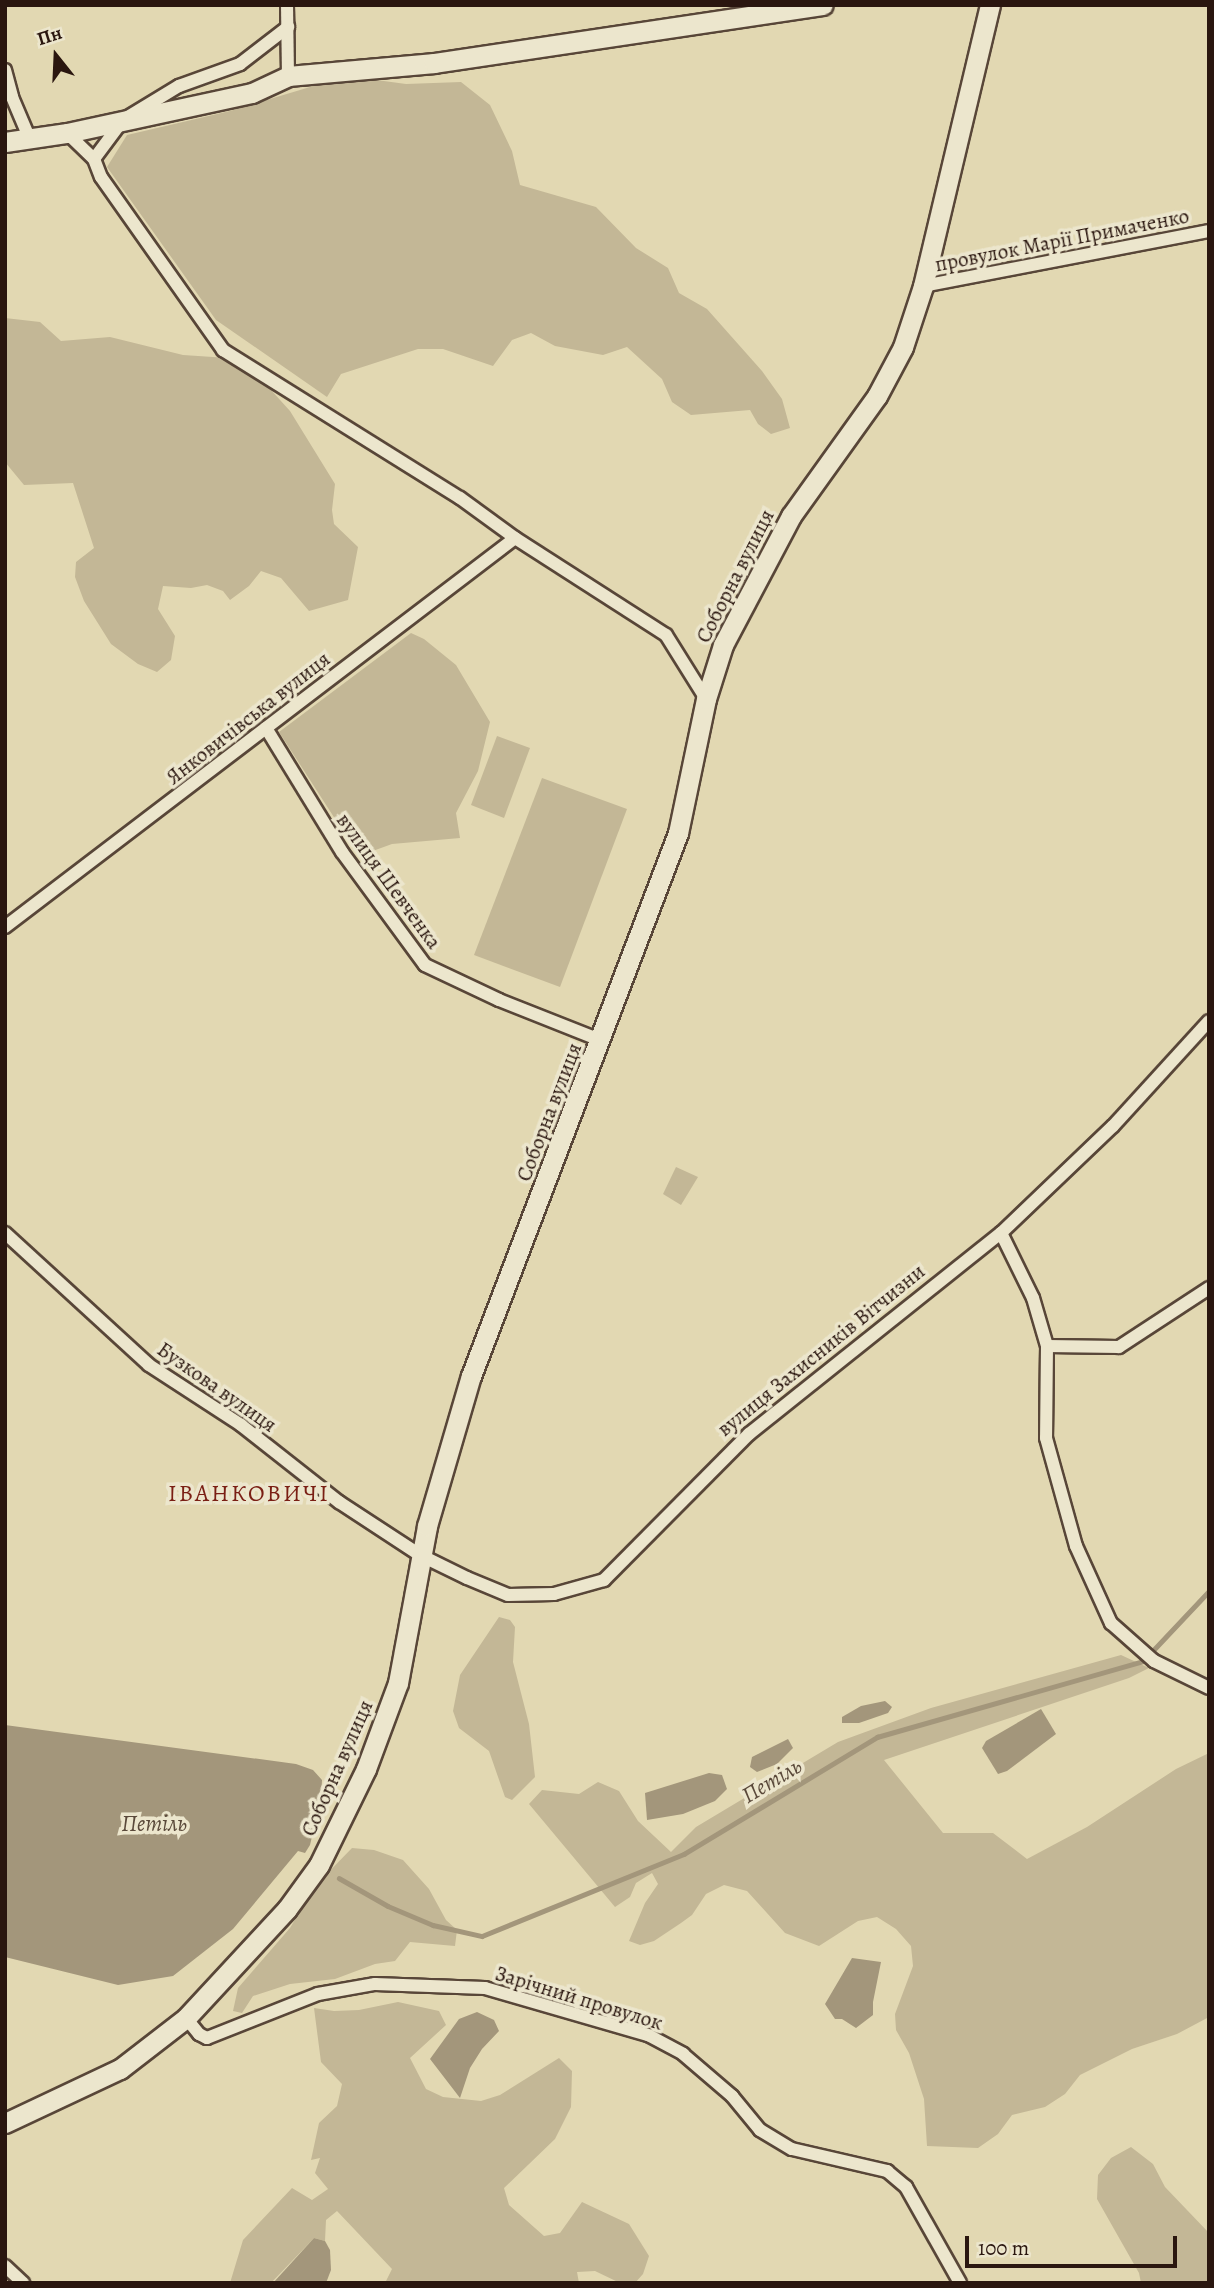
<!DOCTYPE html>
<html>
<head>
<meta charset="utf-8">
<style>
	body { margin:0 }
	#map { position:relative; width:1214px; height:2288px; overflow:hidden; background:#e2d8b2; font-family:Alegreya,serif }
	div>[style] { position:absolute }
	.green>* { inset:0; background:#c3b796 }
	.water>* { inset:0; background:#a3967b }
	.stream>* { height:4.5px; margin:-2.25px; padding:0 2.25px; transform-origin:2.25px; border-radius:2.25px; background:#a3967b }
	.roads { filter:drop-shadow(2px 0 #584638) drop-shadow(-2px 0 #584638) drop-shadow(0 2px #584638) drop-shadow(0 -2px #584638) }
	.street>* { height:12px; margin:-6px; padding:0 6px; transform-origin:6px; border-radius:6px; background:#ece6cd }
	.secondary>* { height:19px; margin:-9.5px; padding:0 9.5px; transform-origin:9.5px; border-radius:9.5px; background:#ece6cd }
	span { translate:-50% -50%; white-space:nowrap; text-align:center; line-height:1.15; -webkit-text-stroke:7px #ece6cd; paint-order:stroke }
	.street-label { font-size:21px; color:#2a160f }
	.water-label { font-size:23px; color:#5a493a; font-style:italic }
	.quarter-label { font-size:24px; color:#7a1f14; letter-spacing:2px }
	.frame { position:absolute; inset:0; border:7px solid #2a160f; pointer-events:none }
	.north { position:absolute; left:21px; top:21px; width:70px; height:70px; -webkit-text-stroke:5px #ece6cd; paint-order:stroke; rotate:342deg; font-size:19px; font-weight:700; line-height:28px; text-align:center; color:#2a160f }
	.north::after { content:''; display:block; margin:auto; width:24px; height:32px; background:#2a160f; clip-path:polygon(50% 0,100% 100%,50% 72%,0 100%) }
	.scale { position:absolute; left:965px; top:2236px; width:212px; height:32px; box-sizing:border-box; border:4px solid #2a160f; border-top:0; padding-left:9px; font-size:21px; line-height:24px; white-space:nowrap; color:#2a160f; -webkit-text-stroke:5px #ece6cd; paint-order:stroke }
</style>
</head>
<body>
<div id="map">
	<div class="green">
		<i style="clip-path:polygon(347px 76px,406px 84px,461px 82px,490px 105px,512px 151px,520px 185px,596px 207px,636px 248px,668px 268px,679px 293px,707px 309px,762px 371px,782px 399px,790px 428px,771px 434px,758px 424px,750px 410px,691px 415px,672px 402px,662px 379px,627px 347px,603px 355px,555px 346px,531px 333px,512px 340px,493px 366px,443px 349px,418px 349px,341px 374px,327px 397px,216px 320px,107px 167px,127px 135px,230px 111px)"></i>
		<i style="clip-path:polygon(5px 318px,40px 322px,61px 341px,110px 337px,183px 355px,228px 358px,271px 390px,290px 411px,335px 484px,332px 510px,334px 524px,358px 547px,348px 600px,309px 611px,281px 578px,261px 571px,249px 586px,230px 600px,223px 591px,207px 585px,191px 588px,163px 586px,158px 609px,175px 636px,171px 660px,157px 672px,138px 664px,111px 644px,84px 601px,75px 577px,76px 562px,94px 548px,73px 483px,24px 485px,5px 462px)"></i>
		<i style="clip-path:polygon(411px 633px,424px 639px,456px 665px,490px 722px,478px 771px,456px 813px,460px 838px,392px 844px,359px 856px,279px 732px)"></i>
		<i style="clip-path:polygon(497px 736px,530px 748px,504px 818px,471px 805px)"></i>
		<i style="clip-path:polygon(542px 778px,627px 809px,560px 987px,474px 955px)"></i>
		<i style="clip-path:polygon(676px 1167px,698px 1177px,681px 1205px,663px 1194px)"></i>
		<i style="clip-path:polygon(499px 1617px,510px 1620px,515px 1627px,513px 1662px,529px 1724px,535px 1777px,512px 1800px,505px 1797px,489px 1751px,459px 1728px,453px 1711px,460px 1675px)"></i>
		<i style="clip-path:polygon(1121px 1655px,1149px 1668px,1129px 1678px,884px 1760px,943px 1833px,993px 1833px,1027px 1859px,1087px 1827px,1176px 1769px,1209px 1753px,1209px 2017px,1177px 2034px,1132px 2049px,1080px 2075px,1065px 2094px,1045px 2107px,1012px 2115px,998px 2134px,978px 2148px,927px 2146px,924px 2099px,909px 2053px,896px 2030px,895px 2014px,913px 1966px,911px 1946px,896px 1929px,877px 1917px,858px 1921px,819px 1946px,785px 1933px,747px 1891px,724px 1885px,706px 1894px,692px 1915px,681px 1923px,654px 1941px,640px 1945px,629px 1941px,645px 1903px,658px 1884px,652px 1873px,636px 1883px,630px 1897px,615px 1907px,529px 1804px,542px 1790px,579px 1794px,598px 1782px,619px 1791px,638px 1821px,671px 1852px,696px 1827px,838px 1742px,931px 1708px)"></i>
		<i style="clip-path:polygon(352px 1848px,374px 1850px,403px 1860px,429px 1889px,446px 1920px,457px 1930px,455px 1946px,410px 1942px,395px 1961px,375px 1964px,335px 1979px,290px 1984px,253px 1996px,242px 2013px,233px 2011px,238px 1988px,290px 1928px,315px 1886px)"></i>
		<i style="clip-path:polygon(398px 2002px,439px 2011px,446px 2025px,410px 2058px,426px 2089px,443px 2097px,481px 2101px,500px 2095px,559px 2058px,572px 2071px,571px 2107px,555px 2139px,504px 2188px,509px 2205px,544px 2236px,560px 2233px,582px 2202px,629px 2224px,649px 2256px,643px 2274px,635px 2283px,620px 2283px,595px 2271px,577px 2272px,579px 2283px,385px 2283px,392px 2269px,337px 2211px,326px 2220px,325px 2241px,314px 2238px,271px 2283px,230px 2283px,243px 2240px,292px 2188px,312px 2200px,328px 2189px,315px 2173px,320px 2158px,311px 2160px,319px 2123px,337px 2106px,342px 2084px,321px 2062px,314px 2008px,334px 2011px,359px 2010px)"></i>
		<i style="clip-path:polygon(1131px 2147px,1153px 2164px,1165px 2187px,1209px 2233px,1209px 2283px,1141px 2283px,1139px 2273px,1097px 2199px,1098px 2175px,1111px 2158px)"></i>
	</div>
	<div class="water">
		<i style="clip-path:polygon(885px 1701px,892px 1707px,888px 1713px,859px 1723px,842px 1723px,842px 1717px,861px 1706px)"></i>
		<i style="clip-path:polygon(1041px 1709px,1056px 1734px,1007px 1771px,998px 1774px,982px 1748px,986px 1741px)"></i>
		<i style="clip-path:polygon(5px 1725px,296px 1764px,313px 1770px,322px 1780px,321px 1799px,310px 1845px,305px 1853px,298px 1851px,233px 1929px,173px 1976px,118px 1985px,5px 1957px)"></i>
		<i style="clip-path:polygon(788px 1739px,793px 1748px,777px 1764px,757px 1772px,750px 1767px,752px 1757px)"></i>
		<i style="clip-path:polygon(709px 1773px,722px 1775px,727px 1789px,715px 1801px,683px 1814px,647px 1820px,645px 1793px)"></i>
		<i style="clip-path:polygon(852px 1958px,881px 1962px,873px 2002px,873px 2015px,856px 2028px,842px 2019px,835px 2019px,825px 2004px)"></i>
		<i style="clip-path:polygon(477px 2012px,494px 2020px,499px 2031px,482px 2049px,470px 2068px,460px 2098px,430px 2059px,459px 2019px)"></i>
		<i style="clip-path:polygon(314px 2238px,325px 2241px,330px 2250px,331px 2270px,326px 2283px,273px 2283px)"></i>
	</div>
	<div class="stream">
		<i style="left:339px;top:1878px;width:56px;rotate:29.7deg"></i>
		<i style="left:388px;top:1906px;width:49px;rotate:22.9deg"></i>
		<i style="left:433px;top:1925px;width:50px;rotate:12.7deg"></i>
		<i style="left:482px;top:1936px;width:218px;rotate:-22.1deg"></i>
		<i style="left:684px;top:1854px;width:226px;rotate:-31.2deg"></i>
		<i style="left:877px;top:1737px;width:277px;rotate:-15.9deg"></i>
		<i style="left:1143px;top:1661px;width:96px;rotate:-46.7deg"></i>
	</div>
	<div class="roads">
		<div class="street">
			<i style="left:287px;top:5px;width:71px;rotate:89.2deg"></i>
			<i style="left:5px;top:70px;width:28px;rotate:75deg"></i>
			<i style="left:12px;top:97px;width:43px;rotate:67deg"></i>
			<i style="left:67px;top:133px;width:37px;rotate:44deg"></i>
			<i style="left:94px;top:159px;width:19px;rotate:69deg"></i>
			<i style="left:101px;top:177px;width:212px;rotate:54.8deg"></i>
			<i style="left:223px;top:350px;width:279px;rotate:32deg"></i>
			<i style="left:460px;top:498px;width:68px;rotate:36deg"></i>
			<i style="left:515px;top:538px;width:179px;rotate:32.7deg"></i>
			<i style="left:666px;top:635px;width:75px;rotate:58deg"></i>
			<i style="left:94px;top:159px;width:49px;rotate:-53.4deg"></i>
			<i style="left:123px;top:120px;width:66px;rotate:-31.3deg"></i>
			<i style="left:179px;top:86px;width:65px;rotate:-19.8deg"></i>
			<i style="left:240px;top:64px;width:61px;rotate:-37.6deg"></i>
			<i style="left:923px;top:286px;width:291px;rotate:-10.9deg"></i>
			<i style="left:266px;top:728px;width:145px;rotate:58.5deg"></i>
			<i style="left:342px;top:852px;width:140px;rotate:53.7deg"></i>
			<i style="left:425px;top:965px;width:82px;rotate:25.3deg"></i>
			<i style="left:499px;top:1000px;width:109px;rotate:21.6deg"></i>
			<i style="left:5px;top:927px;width:641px;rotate:-37.33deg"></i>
			<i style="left:5px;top:1233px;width:195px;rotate:42.5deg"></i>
			<i style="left:149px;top:1365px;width:110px;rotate:33.1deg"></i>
			<i style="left:241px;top:1425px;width:125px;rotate:38.2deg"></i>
			<i style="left:339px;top:1502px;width:97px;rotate:33.2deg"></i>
			<i style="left:420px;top:1555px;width:52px;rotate:26.1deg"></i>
			<i style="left:467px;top:1578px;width:44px;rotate:22.5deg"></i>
			<i style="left:508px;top:1595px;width:46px;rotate:-1.2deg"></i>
			<i style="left:554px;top:1594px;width:52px;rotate:-15.6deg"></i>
			<i style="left:604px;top:1580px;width:206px;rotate:-45.2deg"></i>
			<i style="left:749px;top:1434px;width:322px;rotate:-38.6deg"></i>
			<i style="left:1001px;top:1233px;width:155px;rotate:-43.7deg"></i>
			<i style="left:1113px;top:1126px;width:142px;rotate:-47.6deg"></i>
			<i style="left:1001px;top:1233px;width:72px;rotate:63.8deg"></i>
			<i style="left:1033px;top:1298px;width:50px;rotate:73.7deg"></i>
			<i style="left:1047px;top:1346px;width:92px;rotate:90.6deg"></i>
			<i style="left:1046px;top:1438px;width:112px;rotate:74.5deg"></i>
			<i style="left:1076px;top:1546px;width:85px;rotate:65.6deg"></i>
			<i style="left:1111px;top:1623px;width:57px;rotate:41.5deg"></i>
			<i style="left:1154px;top:1661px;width:61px;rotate:26.1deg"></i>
			<i style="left:1047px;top:1346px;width:72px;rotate:0.8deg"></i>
			<i style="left:1119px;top:1347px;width:108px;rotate:-33.2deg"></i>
			<i style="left:186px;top:2018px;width:21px;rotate:51deg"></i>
			<i style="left:199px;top:2034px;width:9px;rotate:27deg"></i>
			<i style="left:207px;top:2038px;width:119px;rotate:-21.6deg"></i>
			<i style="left:318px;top:1994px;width:58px;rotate:-10deg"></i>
			<i style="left:375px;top:1984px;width:110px;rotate:2.1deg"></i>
			<i style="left:485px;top:1988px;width:170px;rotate:16.1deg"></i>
			<i style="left:648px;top:2035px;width:40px;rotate:28deg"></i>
			<i style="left:683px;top:2054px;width:65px;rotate:40.6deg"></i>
			<i style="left:732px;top:2096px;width:44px;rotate:50.5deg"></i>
			<i style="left:760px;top:2130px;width:37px;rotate:31deg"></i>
			<i style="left:792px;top:2149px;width:98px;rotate:13deg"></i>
			<i style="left:887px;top:2171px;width:25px;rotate:40deg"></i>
			<i style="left:906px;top:2187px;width:110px;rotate:60.6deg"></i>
			<i style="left:5px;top:2266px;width:25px;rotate:43deg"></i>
		</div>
		<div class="secondary">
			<i style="left:5px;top:142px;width:63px;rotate:-8.3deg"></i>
			<i style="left:67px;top:133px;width:189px;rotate:-12.2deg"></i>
			<i style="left:252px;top:93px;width:40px;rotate:-25deg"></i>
			<i style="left:288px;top:76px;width:147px;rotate:-5.1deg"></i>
			<i style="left:434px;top:63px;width:393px;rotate:-8.5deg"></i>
			<i style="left:5px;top:2123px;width:127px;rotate:-25.2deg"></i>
			<i style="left:120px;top:2069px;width:83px;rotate:-37.7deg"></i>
			<i style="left:186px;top:2018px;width:149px;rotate:-47.2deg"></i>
			<i style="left:287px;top:1909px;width:54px;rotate:-54deg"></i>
			<i style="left:319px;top:1865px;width:107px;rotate:-63.9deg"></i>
			<i style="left:366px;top:1769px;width:92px;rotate:-69.6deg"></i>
			<i style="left:398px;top:1683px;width:160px;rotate:-79.5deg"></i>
			<i style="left:427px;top:1526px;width:156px;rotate:-73.7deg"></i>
			<i style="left:471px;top:1376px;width:581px;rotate:-69.13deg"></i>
			<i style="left:678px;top:833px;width:137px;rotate:-78.2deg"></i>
			<i style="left:706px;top:699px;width:57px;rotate:-72.5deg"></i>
			<i style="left:723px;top:645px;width:146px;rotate:-62.2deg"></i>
			<i style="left:791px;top:516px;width:148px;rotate:-54.4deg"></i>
			<i style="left:877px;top:396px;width:55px;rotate:-62deg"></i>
			<i style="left:903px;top:347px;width:64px;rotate:-71.8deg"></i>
			<i style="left:923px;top:286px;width:289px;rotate:-76.6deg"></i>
		</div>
	</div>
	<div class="street-label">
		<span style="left:1062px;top:240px;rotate:-11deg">провулок Марії Примаченко</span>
		<span style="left:735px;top:576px;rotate:-63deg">Соборна вулиця</span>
		<span style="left:248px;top:718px;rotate:-38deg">Янковичівська вулиця</span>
		<span style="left:389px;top:881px;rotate:54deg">вулиця Шевченка</span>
		<span style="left:549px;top:1112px;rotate:-69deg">Соборна вулиця</span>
		<span style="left:821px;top:1350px;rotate:-39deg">вулиця Захисників Вітчизни</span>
		<span style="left:217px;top:1387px;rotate:35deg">Бузкова вулиця</span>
		<span style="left:337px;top:1768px;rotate:-66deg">Соборна вулиця</span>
		<span style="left:579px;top:1998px;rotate:17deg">Зарічний провулок</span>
	</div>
	<div class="water-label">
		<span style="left:772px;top:1781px;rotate:-31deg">Петіль</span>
		<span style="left:154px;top:1824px">Петіль</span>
	</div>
	<div class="quarter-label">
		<span style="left:249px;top:1494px">ІВАНКОВИЧІ</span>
	</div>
	<div class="frame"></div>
	<div class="north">Пн</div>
	<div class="scale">100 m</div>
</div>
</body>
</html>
